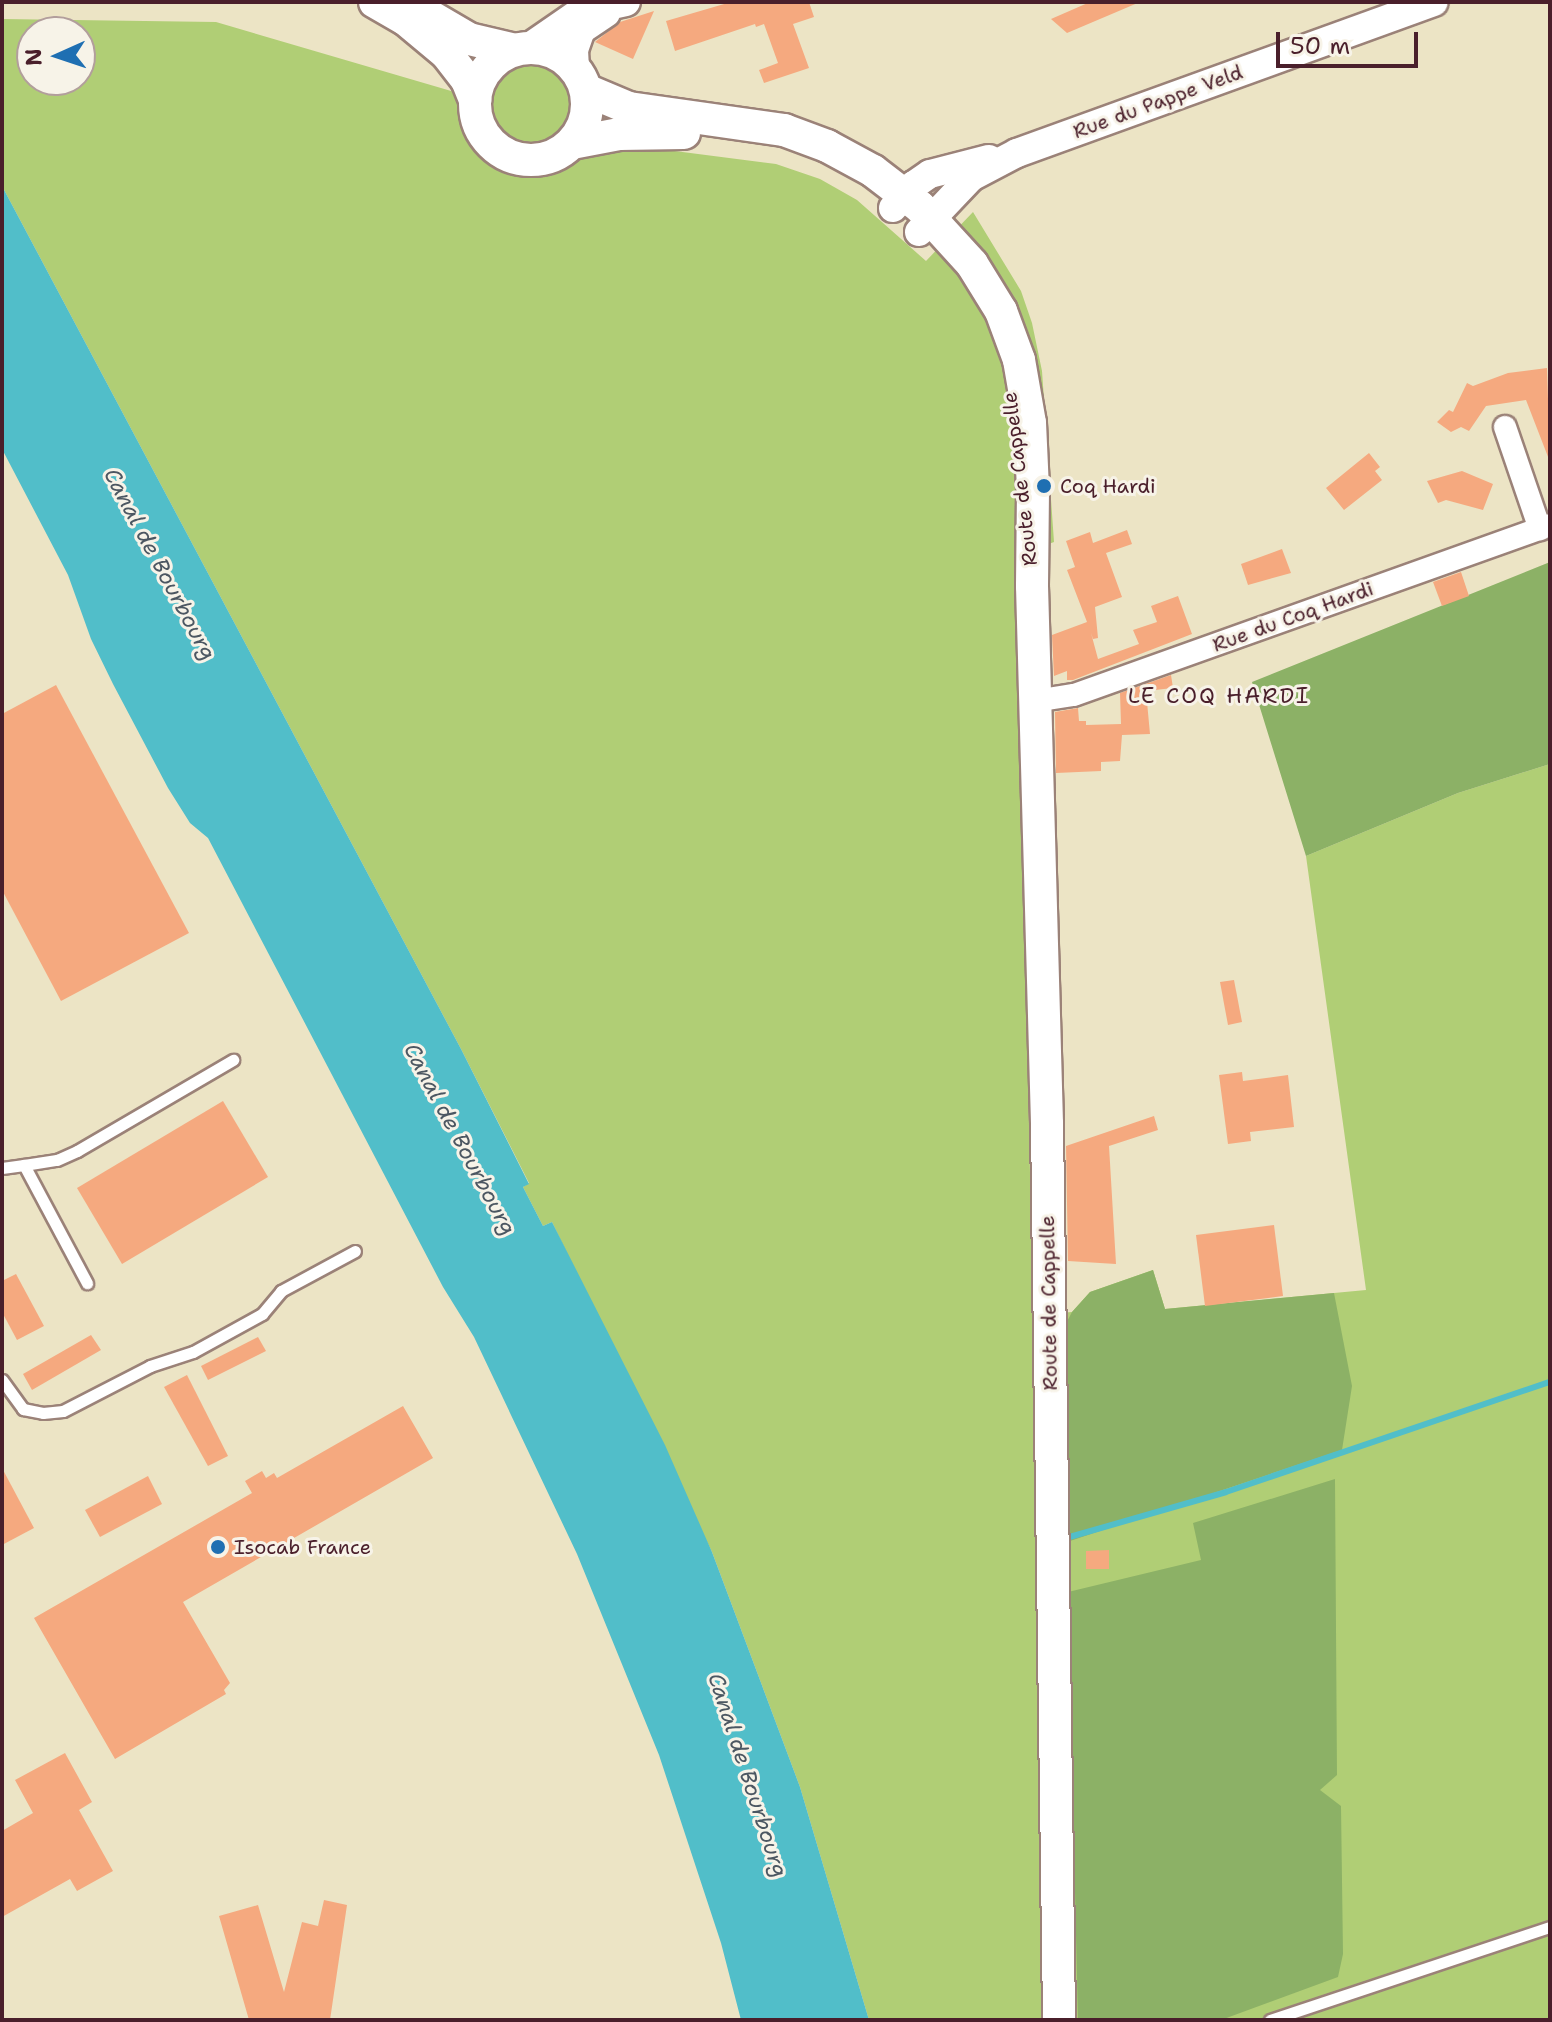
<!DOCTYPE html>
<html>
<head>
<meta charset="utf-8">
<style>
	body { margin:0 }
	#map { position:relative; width:1552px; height:2022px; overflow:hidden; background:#ece4c5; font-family:"Shantell Sans",sans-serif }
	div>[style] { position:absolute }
	.green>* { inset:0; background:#b0ce75 }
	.round { border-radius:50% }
	.forest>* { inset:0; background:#8cb166 }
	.water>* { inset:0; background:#51bec9 }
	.stream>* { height:6px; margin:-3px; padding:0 3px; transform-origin:3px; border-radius:3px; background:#51bec9 }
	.building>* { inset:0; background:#f5a97f }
	.roads { filter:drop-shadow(2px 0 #9b8278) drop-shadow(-2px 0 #9b8278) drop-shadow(0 2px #9b8278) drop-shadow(0 -2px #9b8278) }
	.service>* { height:11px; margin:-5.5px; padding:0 5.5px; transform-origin:5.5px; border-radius:5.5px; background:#fff }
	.minor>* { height:22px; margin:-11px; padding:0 11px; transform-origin:11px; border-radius:11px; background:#fff }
	.tertiary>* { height:28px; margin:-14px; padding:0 14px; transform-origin:14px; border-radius:14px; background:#fff }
	.secondary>* { height:32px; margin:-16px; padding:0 16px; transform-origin:16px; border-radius:16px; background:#fff }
	.secondary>.ring { margin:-16px; padding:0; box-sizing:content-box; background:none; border:32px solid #fff; border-radius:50% }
	.dots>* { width:22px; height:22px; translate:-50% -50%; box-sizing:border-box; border:4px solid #f7f3e8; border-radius:50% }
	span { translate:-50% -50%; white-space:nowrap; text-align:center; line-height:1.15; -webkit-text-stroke:6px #f7f3e8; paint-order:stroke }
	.street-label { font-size:20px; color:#4a1f2b }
	.poi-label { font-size:20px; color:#4a1f2b }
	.left { translate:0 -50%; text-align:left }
	.water-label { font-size:22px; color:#4c5762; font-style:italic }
	.neighbourhood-label { font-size:22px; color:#4a1f2b; letter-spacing:2px }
	.frame { position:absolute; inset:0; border:4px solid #4a1f2b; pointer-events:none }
	.north { position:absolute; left:16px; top:16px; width:80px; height:80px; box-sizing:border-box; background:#f7f3e8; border:2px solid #b29e9c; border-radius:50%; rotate:267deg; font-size:22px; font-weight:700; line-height:32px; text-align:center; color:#4a1f2b }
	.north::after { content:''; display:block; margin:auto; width:28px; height:36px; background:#1f6fb2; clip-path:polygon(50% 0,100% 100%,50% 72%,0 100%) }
	.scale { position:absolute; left:1276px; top:32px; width:142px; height:36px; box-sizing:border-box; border:4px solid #4a1f2b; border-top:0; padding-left:10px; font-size:24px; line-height:28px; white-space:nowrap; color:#4a1f2b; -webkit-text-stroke:6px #f7f3e8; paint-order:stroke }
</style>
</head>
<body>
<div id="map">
	<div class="green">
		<i style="clip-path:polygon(evenodd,2px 19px,216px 22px,458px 93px,465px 133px,477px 152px,489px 163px,520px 177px,539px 177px,560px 171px,592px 152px,667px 150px,776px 164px,820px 179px,857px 200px,926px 261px,973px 212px,1021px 291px,1032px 323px,1042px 371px,1054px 542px,1017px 556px,1033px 1315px,1072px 1312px,1090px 1292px,1153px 1270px,1165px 1309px,1366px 1290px,1306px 856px,1458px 793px,1550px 764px,1550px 2020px,869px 2020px,800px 1787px,712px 1552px,552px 1222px,543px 1226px,523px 1187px,529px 1183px,461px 1049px,2px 186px,2px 19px,32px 32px,80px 32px,80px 80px,32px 80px,32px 32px)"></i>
		<i class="round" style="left:489px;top:63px;width:84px;height:84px"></i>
	</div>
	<div class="forest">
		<i style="clip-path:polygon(1550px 562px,1550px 764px,1458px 793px,1306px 856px,1252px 682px)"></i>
		<i style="clip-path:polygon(1153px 1270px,1165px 1309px,1334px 1293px,1352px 1386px,1342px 1450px,1067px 1542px,1060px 1335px,1072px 1312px,1090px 1292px)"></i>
		<i style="clip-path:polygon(1335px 1479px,1337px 1775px,1320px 1790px,1341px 1806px,1343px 1954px,1338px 1977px,1221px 2020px,1078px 2020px,1068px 1592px,1201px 1560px,1193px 1523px)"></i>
	</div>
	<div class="water">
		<i style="clip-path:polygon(2px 186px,461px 1049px,529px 1184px,523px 1187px,543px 1226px,552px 1222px,665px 1445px,712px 1552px,800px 1787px,869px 2020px,741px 2020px,721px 1943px,659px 1755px,577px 1554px,474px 1337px,443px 1287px,208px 838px,190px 823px,168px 788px,113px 684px,91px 639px,68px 575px,2px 449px)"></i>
	</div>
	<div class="stream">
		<i style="left:1066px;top:1538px;width:166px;rotate:-16deg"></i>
		<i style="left:1226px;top:1492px;width:342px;rotate:-18.8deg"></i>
	</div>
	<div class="building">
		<i style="clip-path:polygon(731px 2px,809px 2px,814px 17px,793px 24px,809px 68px,764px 83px,759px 70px,778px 63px,764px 24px,756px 27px,755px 24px,675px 51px,666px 21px)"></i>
		<i style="clip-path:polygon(1090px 2px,1140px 2px,1067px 33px,1051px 19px)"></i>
		<i style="clip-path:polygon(654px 11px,633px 59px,595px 42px,620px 22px)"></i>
		<i style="clip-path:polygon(1547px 368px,1550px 462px,1526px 400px,1486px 406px,1469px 431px,1461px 427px,1451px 432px,1437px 422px,1449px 410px,1453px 412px,1467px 383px,1473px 386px,1508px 373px)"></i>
		<i style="clip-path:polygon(1369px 453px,1380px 467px,1375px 471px,1382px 480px,1344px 510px,1326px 488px)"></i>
		<i style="clip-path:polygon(1462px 471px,1493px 484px,1483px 510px,1446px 500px,1438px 503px,1427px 481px)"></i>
		<i style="clip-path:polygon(1127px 530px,1132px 544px,1106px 553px,1122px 597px,1095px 607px,1098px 638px,1093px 639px,1091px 633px,1098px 659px,1139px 644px,1133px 630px,1157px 622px,1151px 606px,1178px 596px,1192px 634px,1073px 680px,1067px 680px,1067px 671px,1054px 676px,1052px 635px,1087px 622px,1067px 570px,1075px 567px,1066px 541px,1090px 532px,1093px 543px)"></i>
		<i style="clip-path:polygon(1282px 549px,1291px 573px,1248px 585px,1241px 564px)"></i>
		<i style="clip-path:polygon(1461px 572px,1469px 596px,1442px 606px,1433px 582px)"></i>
		<i style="clip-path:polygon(1171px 675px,1173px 688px,1146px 691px,1150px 734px,1122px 735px,1120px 761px,1101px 762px,1101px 771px,1056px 773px,1055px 712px,1078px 708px,1079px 721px,1086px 721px,1086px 725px,1121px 724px,1120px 693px)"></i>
		<i style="clip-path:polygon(56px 685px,189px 933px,61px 1001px,2px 890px,2px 714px)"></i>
		<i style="clip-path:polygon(1234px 980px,1242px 1022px,1228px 1025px,1220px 982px)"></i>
		<i style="clip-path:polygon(1242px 1072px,1243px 1081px,1288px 1075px,1294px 1127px,1250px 1132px,1251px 1141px,1228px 1144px,1219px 1075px)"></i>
		<i style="clip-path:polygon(223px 1101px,268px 1177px,122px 1264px,77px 1188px)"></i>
		<i style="clip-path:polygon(1154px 1116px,1158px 1130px,1109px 1146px,1116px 1264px,1068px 1261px,1066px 1146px)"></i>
		<i style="clip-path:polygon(1274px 1225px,1283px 1296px,1205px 1306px,1196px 1235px)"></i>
		<i style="clip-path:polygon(16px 1274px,44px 1326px,17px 1340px,2px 1312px,2px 1281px)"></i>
		<i style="clip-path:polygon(91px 1335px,101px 1350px,32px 1390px,23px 1374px)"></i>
		<i style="clip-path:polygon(258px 1337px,266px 1351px,208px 1380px,201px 1366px)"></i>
		<i style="clip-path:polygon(187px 1375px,228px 1456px,208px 1466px,164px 1387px)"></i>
		<i style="clip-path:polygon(403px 1406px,433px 1458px,183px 1602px,230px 1683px,224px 1690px,226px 1694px,115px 1759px,34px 1618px,252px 1493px,245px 1481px,262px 1471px,266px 1478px,274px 1473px,277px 1478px)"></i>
		<i style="clip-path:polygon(2px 1468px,34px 1528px,2px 1545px)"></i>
		<i style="clip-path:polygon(148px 1476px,162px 1504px,100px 1537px,85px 1510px)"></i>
		<i style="clip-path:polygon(1109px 1550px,1109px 1569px,1086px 1569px,1086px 1551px)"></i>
		<i style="clip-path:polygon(65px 1753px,92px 1802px,79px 1810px,113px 1871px,77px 1891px,70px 1879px,2px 1917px,2px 1831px,33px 1813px,15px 1780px)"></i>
		<i style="clip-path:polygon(324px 1900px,347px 1905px,330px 2020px,249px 2020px,219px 1916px,258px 1905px,284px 1992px,302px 1922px,318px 1926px)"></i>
	</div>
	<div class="roads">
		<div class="service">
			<i style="left:24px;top:1165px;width:33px;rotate:-9deg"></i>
			<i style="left:57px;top:1160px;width:22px;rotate:-24deg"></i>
			<i style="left:77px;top:1151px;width:181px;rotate:-30.3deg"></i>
			<i style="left:2px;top:1168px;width:22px;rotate:-8deg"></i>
			<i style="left:24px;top:1165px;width:134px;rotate:61.9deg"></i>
			<i style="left:2px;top:1380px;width:36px;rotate:54deg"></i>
			<i style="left:23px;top:1409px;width:20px;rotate:11deg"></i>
			<i style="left:43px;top:1413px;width:20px;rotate:-6deg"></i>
			<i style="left:63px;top:1411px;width:98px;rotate:-27.3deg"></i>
			<i style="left:150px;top:1366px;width:45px;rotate:-18deg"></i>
			<i style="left:193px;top:1352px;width:79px;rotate:-28.8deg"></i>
			<i style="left:262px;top:1314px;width:30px;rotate:-50deg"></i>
			<i style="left:281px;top:1291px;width:84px;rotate:-28.4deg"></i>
			<i style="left:1270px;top:2020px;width:295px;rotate:-18.4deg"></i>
		</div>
		<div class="minor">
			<i style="left:1505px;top:427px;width:108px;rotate:71.1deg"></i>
			<i style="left:1035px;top:701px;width:39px;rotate:-9deg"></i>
			<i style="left:1074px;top:695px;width:505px;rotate:-19.65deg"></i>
		</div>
		<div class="tertiary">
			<i style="left:528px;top:48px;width:63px;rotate:-34.7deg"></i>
			<i style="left:580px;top:12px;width:47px;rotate:-12.3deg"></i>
			<i style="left:575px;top:69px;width:19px;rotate:-93deg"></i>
			<i style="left:574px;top:50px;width:21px;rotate:-71deg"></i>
			<i style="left:581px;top:30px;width:30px;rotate:-34deg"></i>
			<i style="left:893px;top:208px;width:31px;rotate:-48deg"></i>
			<i style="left:914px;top:185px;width:19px;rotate:-35deg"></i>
			<i style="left:930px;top:174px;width:61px;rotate:-14.3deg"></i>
			<i style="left:919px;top:232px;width:76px;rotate:-46.6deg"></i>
			<i style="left:971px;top:177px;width:52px;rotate:-27.6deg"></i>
			<i style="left:1017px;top:153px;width:443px;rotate:-19.9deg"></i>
		</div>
		<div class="secondary">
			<i style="left:375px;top:2px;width:34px;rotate:30deg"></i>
			<i style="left:405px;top:19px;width:53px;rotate:39.7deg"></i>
			<i style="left:446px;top:53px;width:34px;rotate:52deg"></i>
			<i style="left:467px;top:80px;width:22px;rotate:68deg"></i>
			<i style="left:423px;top:12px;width:53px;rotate:30.4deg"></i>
			<i style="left:469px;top:39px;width:47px;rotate:13.4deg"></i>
			<i class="ring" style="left:475px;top:48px;width:80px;height:80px"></i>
			<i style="left:586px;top:90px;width:47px;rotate:22.7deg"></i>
			<i style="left:629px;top:108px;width:157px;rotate:8.1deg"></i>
			<i style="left:784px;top:130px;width:46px;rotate:20.4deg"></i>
			<i style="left:827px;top:146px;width:52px;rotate:28.5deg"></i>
			<i style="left:873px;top:171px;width:59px;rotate:37.5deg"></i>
			<i style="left:920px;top:207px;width:77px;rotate:47.6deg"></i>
			<i style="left:972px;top:264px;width:55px;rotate:58.3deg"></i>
			<i style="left:1001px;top:311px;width:52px;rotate:69.8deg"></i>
			<i style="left:1019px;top:360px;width:64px;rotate:80.1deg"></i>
			<i style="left:1030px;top:423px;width:67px;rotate:87.4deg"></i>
			<i style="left:1033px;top:490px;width:96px;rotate:90.6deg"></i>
			<i style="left:1032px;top:586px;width:538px;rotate:88.4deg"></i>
			<i style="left:1047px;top:1124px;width:896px;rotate:89.23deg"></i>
			<i style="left:572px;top:143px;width:48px;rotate:-10.8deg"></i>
			<i style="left:619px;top:134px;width:65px;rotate:-0.9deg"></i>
		</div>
	</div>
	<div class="dots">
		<i style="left:1044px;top:486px;background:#1f6fb2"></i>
		<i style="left:218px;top:1547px;background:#1f6fb2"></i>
	</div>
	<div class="street-label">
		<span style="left:1158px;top:102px;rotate:-20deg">Rue du Pappe Veld</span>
		<span style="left:1020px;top:479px;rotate:-97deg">Route de Cappelle</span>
		<span style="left:1293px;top:617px;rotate:-20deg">Rue du Coq Hardi</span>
		<span style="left:1049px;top:1303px;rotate:-91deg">Route de Cappelle</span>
	</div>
	<div class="poi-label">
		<span class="left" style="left:1060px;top:486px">Coq Hardi</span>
		<span class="left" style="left:234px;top:1547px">Isocab France</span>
	</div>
	<div class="water-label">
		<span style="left:160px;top:564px;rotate:62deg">Canal de Bourbourg</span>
		<span style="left:460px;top:1139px;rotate:62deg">Canal de Bourbourg</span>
		<span style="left:748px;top:1775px;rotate:72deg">Canal de Bourbourg</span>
	</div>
	<div class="neighbourhood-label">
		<span style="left:1219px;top:696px">LE COQ HARDI</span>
	</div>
	<div class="frame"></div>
	<div class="north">N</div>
	<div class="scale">50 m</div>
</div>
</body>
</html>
